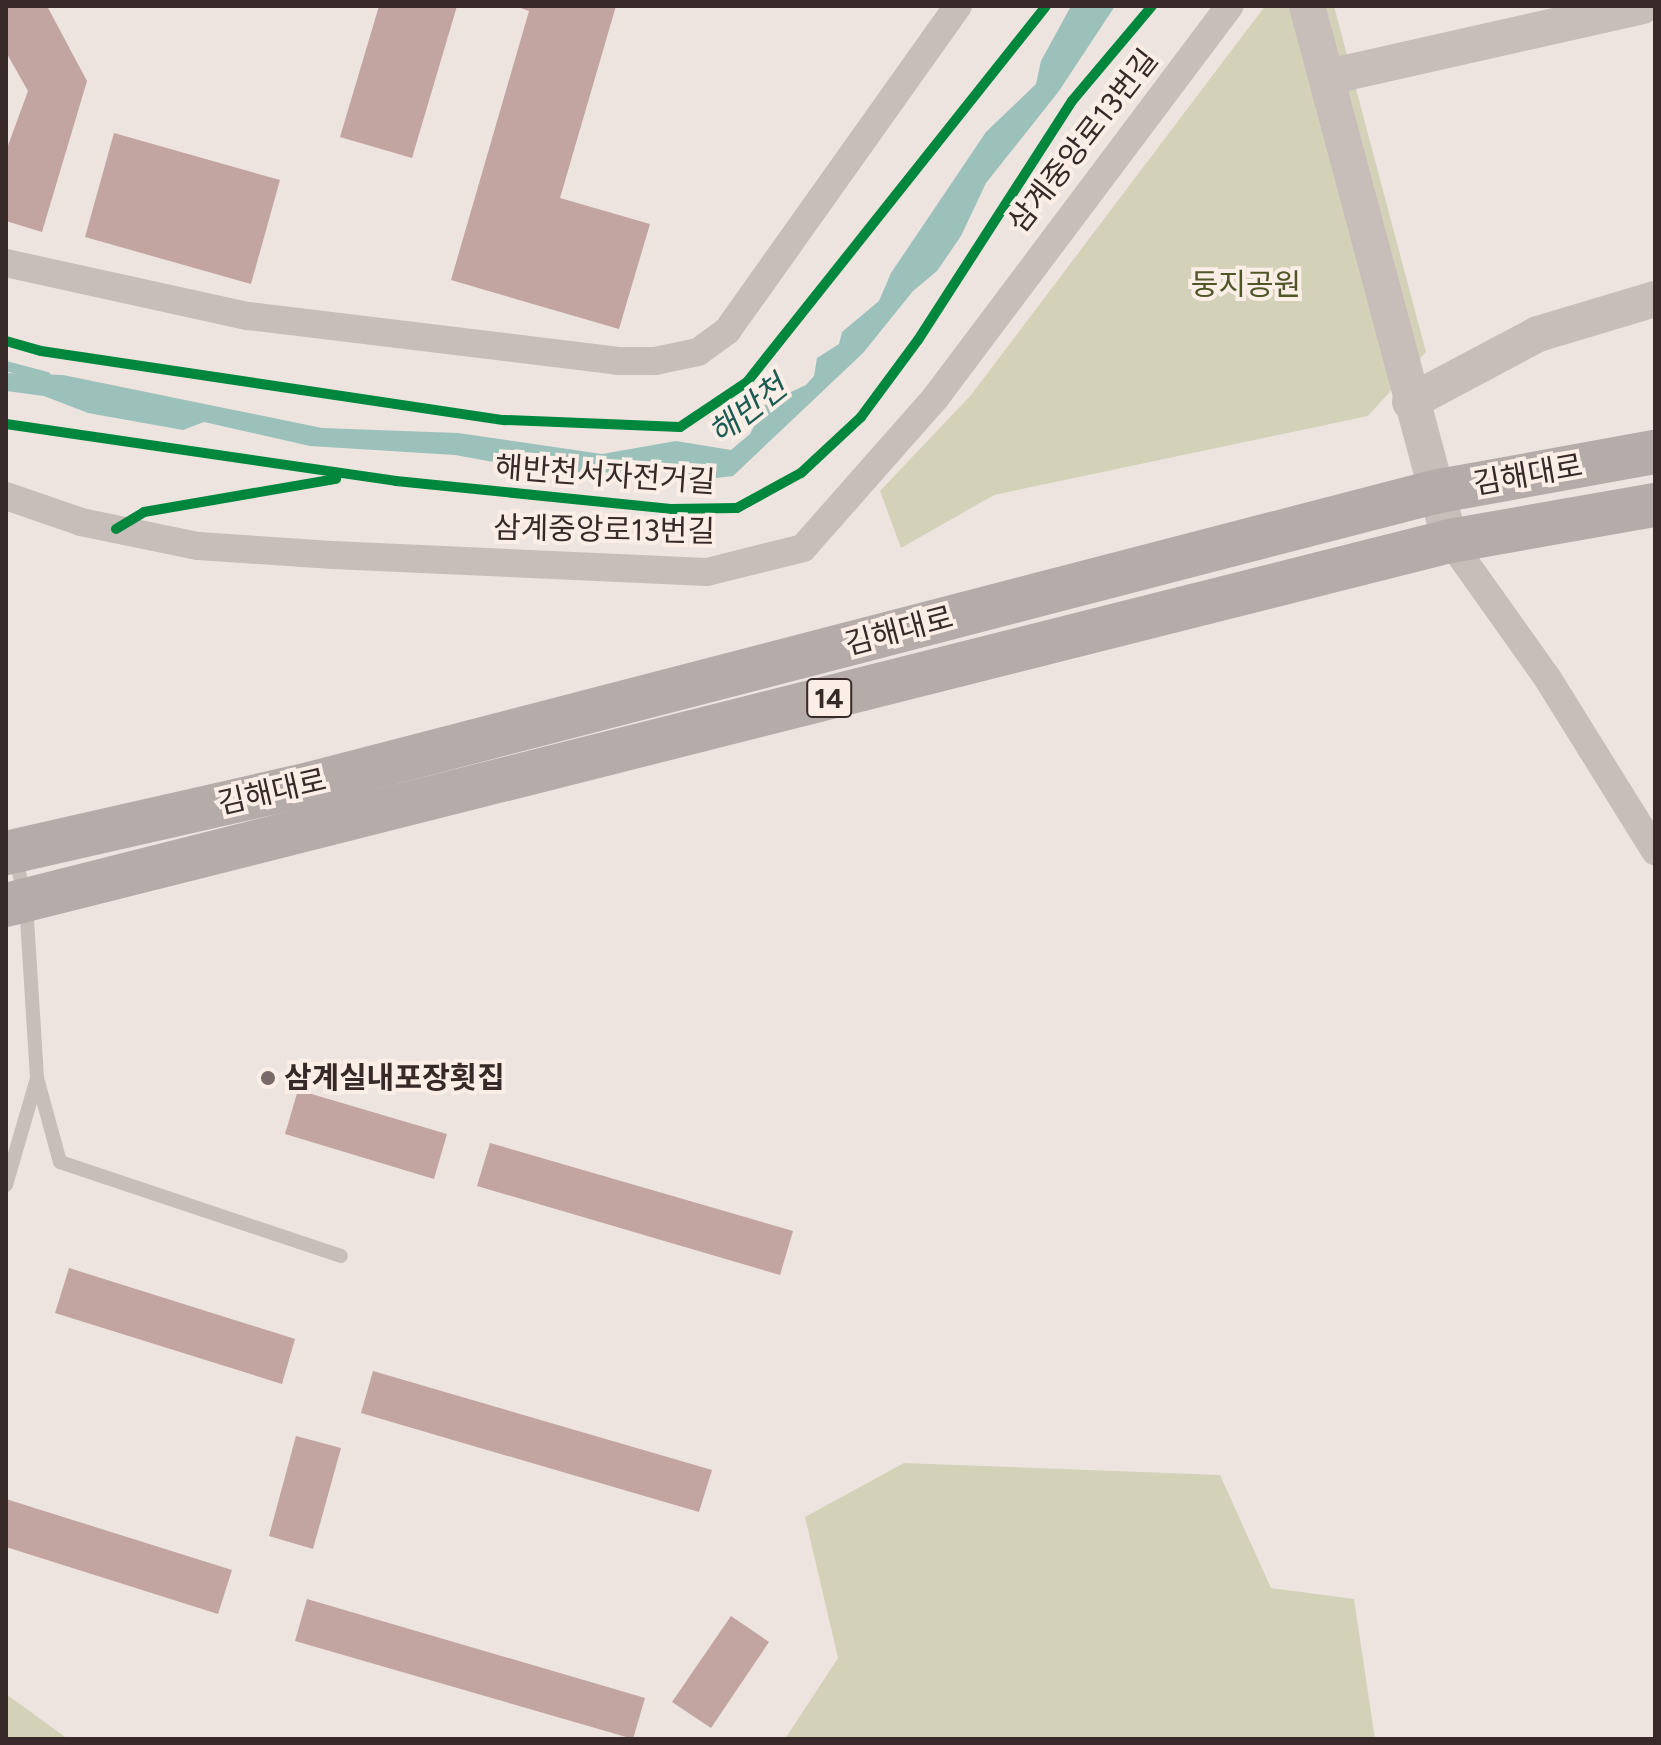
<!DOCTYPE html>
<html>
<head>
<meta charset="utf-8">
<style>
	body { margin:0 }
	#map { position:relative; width:1661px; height:1745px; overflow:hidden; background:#ede4e0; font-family:Figtree,"Noto Sans KR",sans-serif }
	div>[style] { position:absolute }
	.green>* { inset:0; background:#d3d2b9 }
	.water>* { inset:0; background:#9bc1ba }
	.stream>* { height:10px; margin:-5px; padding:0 5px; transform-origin:5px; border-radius:5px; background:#9bc1ba }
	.building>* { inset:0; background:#c2a4a1 }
	.service>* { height:14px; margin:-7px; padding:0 7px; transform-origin:7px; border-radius:7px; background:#c7bdb9 }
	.minor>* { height:28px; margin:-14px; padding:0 14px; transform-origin:14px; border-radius:14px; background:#c7bdb9 }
	.tertiary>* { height:36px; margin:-18px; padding:0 18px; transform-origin:18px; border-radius:18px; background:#c7bdb9 }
	.primary>* { height:44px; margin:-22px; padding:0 22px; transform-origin:22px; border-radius:22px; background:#b5aba8 }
	.cycleway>* { height:10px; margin:-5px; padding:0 5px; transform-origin:5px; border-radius:5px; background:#00873e }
	.dots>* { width:22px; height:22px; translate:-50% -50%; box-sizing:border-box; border:4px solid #faeee7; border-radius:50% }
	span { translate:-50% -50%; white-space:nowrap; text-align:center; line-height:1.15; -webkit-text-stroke:8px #faeee7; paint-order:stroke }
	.shield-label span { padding:2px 6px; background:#faeee7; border:2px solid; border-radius:6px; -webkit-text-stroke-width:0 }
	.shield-label { font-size:28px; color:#372927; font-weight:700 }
	.street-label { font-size:30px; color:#372927 }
	.park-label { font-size:30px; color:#4f5729 }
	.poi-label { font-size:30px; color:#372927; font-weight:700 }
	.left { translate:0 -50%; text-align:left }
	.water-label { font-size:32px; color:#1a5b53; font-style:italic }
	.frame { position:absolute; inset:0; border:8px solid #372927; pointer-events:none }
</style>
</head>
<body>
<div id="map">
	<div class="green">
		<i style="clip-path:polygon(1265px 6px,1334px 6px,1426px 352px,1368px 416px,994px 495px,901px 548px,880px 491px,971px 395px)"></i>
		<i style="clip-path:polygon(904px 1463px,1220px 1475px,1271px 1588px,1354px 1599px,1375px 1739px,785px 1739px,838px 1658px,805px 1517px)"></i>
		<i style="clip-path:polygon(6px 1694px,68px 1739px,6px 1739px)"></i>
	</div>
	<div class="water">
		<i style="clip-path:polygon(1071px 6px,1115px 6px,1059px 91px,986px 183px,961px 236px,937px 271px,913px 291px,863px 353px,733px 476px,699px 480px,666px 473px,548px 472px,455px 455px,310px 446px,204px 422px,183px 430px,88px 413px,44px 396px,6px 391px,6px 373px,63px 375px,322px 428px,458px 433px,602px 454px,676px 441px,731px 450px,750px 434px,765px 404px,806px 385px,814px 376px,817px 358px,839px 344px,842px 332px,879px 301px,891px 273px,986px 132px,1036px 84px,1041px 61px)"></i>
	</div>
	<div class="stream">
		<i style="left:6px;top:366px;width:42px;rotate:15deg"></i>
	</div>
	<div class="building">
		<i style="clip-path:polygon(6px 6px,47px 6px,87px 81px,42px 232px,6px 221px,6px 151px,28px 91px,6px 52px)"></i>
		<i style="clip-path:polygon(379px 6px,457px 6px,412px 158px,340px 137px)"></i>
		<i style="clip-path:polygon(515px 6px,616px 6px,560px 198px,650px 224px,619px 329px,451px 280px,529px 11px)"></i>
		<i style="clip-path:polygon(114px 133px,280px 180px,251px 284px,85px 237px)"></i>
		<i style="clip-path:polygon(298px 1090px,447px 1134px,434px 1179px,285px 1134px)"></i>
		<i style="clip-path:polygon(490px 1143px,793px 1231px,780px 1275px,477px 1186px)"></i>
		<i style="clip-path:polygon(69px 1268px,295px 1339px,282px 1384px,55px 1313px)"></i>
		<i style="clip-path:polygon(373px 1371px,712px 1470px,699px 1512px,361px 1413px)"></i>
		<i style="clip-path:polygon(296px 1436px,341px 1448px,313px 1549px,269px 1536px)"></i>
		<i style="clip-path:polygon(6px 1499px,232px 1570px,218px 1614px,6px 1547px)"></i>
		<i style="clip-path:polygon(307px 1599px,645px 1698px,633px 1739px,295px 1641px)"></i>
		<i style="clip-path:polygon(731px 1616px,769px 1642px,711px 1728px,672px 1702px)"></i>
	</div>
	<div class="service">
		<i style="left:37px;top:1078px;width:87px;rotate:74.7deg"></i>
		<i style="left:60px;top:1162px;width:296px;rotate:18.5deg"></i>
		<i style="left:6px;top:1185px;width:111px;rotate:-73.8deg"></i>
		<i style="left:37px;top:1078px;width:177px;rotate:-93.6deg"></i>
		<i style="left:26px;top:901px;width:46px;rotate:-103.7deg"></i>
	</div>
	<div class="minor">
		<i style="left:6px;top:263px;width:248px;rotate:12.4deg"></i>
		<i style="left:248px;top:316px;width:373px;rotate:6.9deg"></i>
		<i style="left:618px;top:361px;width:37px"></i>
		<i style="left:655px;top:361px;width:44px;rotate:-11.8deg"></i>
		<i style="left:698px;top:352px;width:36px;rotate:-36deg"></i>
		<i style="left:727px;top:331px;width:399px;rotate:-54.6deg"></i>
		<i style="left:6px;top:496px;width:79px;rotate:19.1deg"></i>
		<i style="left:81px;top:522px;width:119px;rotate:11.6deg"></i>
		<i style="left:198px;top:546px;width:135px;rotate:3.8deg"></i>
		<i style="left:333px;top:555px;width:374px;rotate:2.6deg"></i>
		<i style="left:707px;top:572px;width:99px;rotate:-14deg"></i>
		<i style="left:803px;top:548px;width:201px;rotate:-48.6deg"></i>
		<i style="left:936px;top:397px;width:489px;rotate:-53.1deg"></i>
		<i style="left:1450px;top:541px;width:169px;rotate:54.6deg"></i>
		<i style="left:1548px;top:679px;width:203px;rotate:58.1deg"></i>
	</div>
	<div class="tertiary">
		<i style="left:1307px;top:6px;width:554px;rotate:75.04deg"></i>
		<i style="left:1328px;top:77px;width:322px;rotate:-12.7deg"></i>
		<i style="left:1410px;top:402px;width:145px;rotate:-28deg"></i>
		<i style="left:1538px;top:334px;width:122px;rotate:-16.7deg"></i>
	</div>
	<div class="primary">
		<i style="left:6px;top:853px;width:315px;rotate:-12.8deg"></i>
		<i style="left:313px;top:783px;width:1158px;rotate:-14.55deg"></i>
		<i style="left:1434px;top:492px;width:225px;rotate:-10.3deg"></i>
		<i style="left:6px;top:905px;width:1489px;rotate:-14.15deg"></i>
		<i style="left:1450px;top:541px;width:208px;rotate:-10deg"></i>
	</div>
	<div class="cycleway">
		<i style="left:6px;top:341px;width:36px;rotate:16deg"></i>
		<i style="left:41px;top:351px;width:469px;rotate:8.5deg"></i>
		<i style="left:505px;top:420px;width:175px;rotate:2.3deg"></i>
		<i style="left:680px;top:427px;width:81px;rotate:-33.9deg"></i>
		<i style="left:747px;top:382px;width:480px;rotate:-51.5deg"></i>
		<i style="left:6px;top:424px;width:394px;rotate:8.3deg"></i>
		<i style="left:396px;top:481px;width:276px;rotate:5.8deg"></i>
		<i style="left:671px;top:509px;width:66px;rotate:-0.9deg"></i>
		<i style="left:737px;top:508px;width:73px;rotate:-28.7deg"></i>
		<i style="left:801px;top:473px;width:82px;rotate:-43deg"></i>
		<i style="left:861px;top:417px;width:96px;rotate:-53.5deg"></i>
		<i style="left:918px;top:340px;width:284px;rotate:-57.2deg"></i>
		<i style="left:1072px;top:101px;width:124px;rotate:-49.9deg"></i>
		<i style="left:116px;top:529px;width:33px;rotate:-31deg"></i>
		<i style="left:144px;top:512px;width:195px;rotate:-9.8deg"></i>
	</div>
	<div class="dots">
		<i style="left:268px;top:1078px;background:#776a68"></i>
	</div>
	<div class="shield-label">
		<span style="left:829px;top:698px">14</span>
	</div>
	<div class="street-label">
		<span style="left:1083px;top:141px;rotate:-52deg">삼계중앙로13번길</span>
		<span style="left:605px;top:475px;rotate:4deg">해반천서자전거길</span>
		<span style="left:1528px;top:475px;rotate:-10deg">김해대로</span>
		<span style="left:604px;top:530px;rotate:1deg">삼계중앙로13번길</span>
		<span style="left:899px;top:631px;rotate:-15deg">김해대로</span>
		<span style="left:272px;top:792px;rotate:-13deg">김해대로</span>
	</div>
	<div class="park-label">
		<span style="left:1246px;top:285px">둥지공원</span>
	</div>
	<div class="poi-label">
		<span class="left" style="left:284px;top:1078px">삼계실내포장횟집</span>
	</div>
	<div class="water-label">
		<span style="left:748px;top:410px;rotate:-38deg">해반천</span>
	</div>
	<div class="frame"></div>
</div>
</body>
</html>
